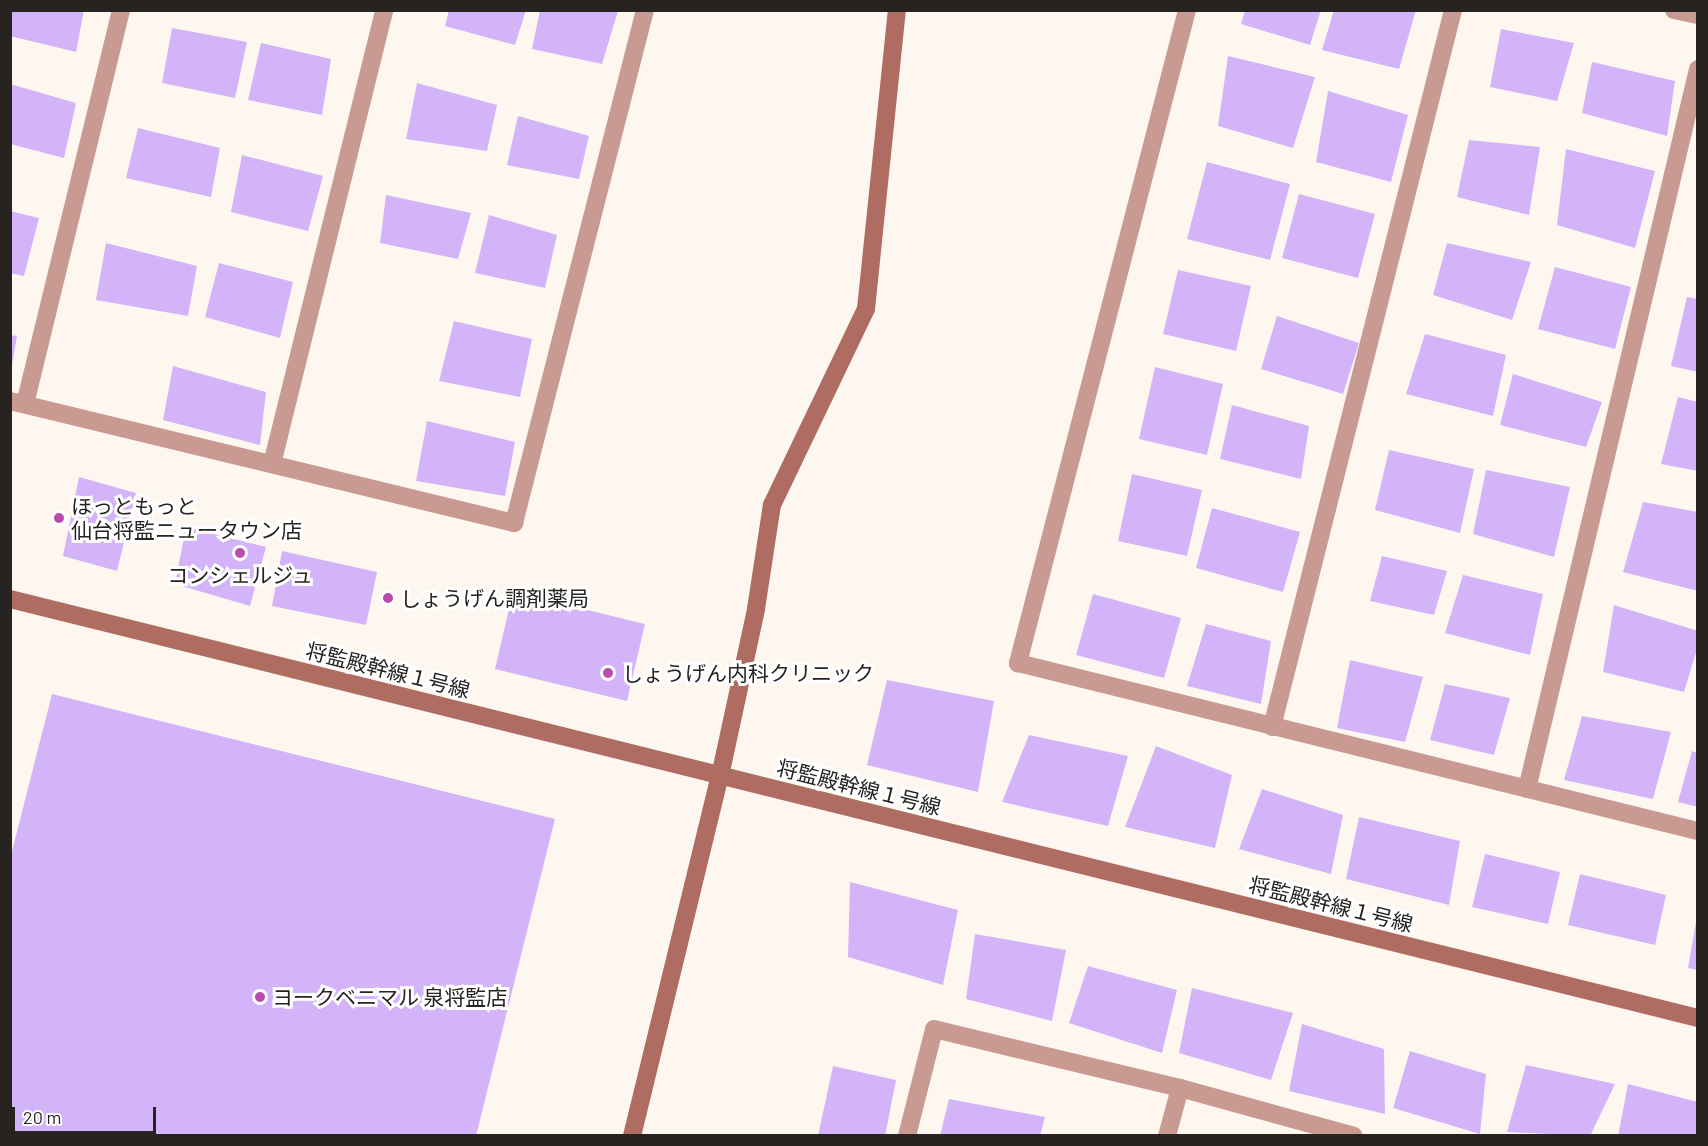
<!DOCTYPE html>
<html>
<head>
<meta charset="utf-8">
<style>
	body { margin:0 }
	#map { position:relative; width:1708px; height:1146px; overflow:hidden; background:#fef7f0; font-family:Barlow,"Noto Sans JP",sans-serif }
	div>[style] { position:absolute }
	.building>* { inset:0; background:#d4b4f9 }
	.street>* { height:18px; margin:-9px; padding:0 9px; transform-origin:9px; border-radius:9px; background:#c99a92 }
	.secondary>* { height:18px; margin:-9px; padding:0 9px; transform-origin:9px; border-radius:9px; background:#ae6c62 }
	.dots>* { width:16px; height:16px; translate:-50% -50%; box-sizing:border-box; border:3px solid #fff; border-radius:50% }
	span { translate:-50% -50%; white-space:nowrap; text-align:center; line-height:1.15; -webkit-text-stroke:6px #fff; paint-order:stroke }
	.poi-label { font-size:21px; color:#262321 }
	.left { translate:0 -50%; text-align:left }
	.street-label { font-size:21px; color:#262321 }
	.frame { position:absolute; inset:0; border:12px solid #262321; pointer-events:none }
	.scale { position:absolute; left:12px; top:1107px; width:144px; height:27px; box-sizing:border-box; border:3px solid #262321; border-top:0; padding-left:8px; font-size:18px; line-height:21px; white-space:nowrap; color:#262321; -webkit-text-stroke:4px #fff; paint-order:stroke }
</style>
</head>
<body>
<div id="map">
	<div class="building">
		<i style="clip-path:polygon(10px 10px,84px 10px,76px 52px,10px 36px)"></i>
		<i style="clip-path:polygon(449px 10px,526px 10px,515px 45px,445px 26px)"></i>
		<i style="clip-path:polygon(540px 10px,618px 11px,602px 64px,532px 49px)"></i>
		<i style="clip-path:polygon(1245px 10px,1321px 10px,1310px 45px,1241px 24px)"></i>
		<i style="clip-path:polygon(1334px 10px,1416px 10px,1399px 69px,1322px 50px)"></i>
		<i style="clip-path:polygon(172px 28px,247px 42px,235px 98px,162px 83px)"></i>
		<i style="clip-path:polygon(1501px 29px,1574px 43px,1557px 101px,1490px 87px)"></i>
		<i style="clip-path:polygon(261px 43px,331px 59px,322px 115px,248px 100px)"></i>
		<i style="clip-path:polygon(1228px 56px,1315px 77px,1293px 148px,1218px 126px)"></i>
		<i style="clip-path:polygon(1592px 62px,1675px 81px,1667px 136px,1582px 113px)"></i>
		<i style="clip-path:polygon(417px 83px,497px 105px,487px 151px,406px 139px)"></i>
		<i style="clip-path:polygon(10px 84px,76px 103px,64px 158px,10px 144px)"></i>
		<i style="clip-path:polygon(1328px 91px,1408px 115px,1391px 182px,1316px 162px)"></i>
		<i style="clip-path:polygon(518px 116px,589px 136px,579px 179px,507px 165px)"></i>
		<i style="clip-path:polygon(138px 128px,220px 148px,211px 197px,126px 178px)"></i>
		<i style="clip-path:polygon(1469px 140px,1540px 147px,1529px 215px,1457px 197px)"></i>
		<i style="clip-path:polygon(1566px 149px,1655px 171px,1635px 248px,1557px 225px)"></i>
		<i style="clip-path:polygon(242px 155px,323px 176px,308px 231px,231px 212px)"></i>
		<i style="clip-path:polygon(1207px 162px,1290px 184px,1270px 260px,1187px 239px)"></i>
		<i style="clip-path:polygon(1299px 194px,1375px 214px,1358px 278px,1282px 258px)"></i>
		<i style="clip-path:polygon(386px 195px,471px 213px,458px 259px,380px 243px)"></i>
		<i style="clip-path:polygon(10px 211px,39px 218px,24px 276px,10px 273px)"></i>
		<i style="clip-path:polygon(489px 215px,557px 235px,545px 288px,475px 273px)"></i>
		<i style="clip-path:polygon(106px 243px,197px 266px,188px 316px,96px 300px)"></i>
		<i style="clip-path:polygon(1447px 243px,1531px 262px,1512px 320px,1433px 295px)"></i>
		<i style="clip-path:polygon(219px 263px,293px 282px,280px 338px,205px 317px)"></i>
		<i style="clip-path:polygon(1555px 267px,1631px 287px,1615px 349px,1538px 329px)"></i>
		<i style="clip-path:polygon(1178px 270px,1251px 286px,1236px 351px,1163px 334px)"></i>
		<i style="clip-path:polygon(1687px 297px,1698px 299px,1698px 372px,1671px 366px)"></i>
		<i style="clip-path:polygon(1277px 316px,1359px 343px,1343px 394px,1261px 369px)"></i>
		<i style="clip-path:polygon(454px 321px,532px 339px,520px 397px,439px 381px)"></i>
		<i style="clip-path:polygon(1425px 334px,1506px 355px,1493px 416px,1406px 394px)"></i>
		<i style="clip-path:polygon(10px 335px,17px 336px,12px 365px,10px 364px)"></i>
		<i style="clip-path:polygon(173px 366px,266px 392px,260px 445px,163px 420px)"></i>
		<i style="clip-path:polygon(1155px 367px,1223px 384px,1207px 455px,1139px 439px)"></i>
		<i style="clip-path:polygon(1513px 374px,1602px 402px,1586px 447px,1500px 425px)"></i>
		<i style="clip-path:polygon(1678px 397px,1698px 402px,1698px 471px,1661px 464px)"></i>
		<i style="clip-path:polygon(1232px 405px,1309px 426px,1301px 479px,1220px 459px)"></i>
		<i style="clip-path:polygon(427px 421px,515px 442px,505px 496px,416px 481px)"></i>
		<i style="clip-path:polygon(1389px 450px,1474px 469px,1460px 533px,1375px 510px)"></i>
		<i style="clip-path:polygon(1486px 470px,1570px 487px,1554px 557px,1473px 534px)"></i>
		<i style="clip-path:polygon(1132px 474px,1202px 490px,1187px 556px,1118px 541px)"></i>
		<i style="clip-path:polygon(79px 477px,136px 493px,117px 571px,63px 556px)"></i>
		<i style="clip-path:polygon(1643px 502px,1698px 512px,1698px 591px,1623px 572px)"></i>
		<i style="clip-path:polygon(1212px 508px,1300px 532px,1283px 592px,1196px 568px)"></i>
		<i style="clip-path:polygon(186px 527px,266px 547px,250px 606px,175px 584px)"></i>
		<i style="clip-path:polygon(282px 551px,377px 572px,366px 625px,272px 606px)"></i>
		<i style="clip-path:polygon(1382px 556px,1447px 571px,1434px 615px,1370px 601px)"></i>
		<i style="clip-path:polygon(1463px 575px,1543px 594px,1530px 655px,1445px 633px)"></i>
		<i style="clip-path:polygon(513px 592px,645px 624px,627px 701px,495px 669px)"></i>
		<i style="clip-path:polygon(1093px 594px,1181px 618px,1164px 678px,1076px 655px)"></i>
		<i style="clip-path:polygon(1614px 605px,1698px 631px,1698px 646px,1684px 692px,1603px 672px)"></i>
		<i style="clip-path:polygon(1206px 624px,1271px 641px,1261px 704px,1187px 686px)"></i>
		<i style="clip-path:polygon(1350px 660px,1423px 677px,1405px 742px,1337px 728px)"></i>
		<i style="clip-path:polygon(887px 680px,994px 701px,978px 792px,867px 765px)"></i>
		<i style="clip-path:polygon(1445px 684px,1510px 698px,1494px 755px,1430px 740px)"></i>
		<i style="clip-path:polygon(52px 694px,555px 819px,476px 1136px,10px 1136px,10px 859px)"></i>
		<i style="clip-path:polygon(1582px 716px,1671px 732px,1653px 799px,1564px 780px)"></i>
		<i style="clip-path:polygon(1029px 735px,1128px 756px,1108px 826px,1002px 802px)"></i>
		<i style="clip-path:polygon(1156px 746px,1232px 775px,1215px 848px,1125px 827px)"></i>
		<i style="clip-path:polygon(1692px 751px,1698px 753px,1698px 807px,1678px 802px)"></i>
		<i style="clip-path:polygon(1262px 789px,1343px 815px,1331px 874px,1239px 849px)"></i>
		<i style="clip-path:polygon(1359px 817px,1460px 841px,1449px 905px,1346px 879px)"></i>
		<i style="clip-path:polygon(1485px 854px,1560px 872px,1548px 924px,1472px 907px)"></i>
		<i style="clip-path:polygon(1580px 874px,1666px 895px,1655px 945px,1568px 925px)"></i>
		<i style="clip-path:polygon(850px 882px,958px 910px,943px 985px,848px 957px)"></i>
		<i style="clip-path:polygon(1696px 922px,1698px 922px,1698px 970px,1688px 968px)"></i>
		<i style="clip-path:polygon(975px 934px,1066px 950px,1052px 1021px,966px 999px)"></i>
		<i style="clip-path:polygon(1088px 966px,1177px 990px,1162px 1053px,1069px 1023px)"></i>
		<i style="clip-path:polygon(1192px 988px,1293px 1013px,1271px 1080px,1179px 1053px)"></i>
		<i style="clip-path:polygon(1302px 1024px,1384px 1049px,1385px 1114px,1289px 1091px)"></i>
		<i style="clip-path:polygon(1410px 1051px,1486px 1074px,1480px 1134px,1393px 1108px)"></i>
		<i style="clip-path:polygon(1526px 1065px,1615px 1084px,1590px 1136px,1507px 1132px)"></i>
		<i style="clip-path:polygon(833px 1066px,896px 1080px,885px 1136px,818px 1136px)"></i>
		<i style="clip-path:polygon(1628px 1084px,1698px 1102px,1698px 1136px,1618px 1136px)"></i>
		<i style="clip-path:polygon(949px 1099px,1045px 1117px,1040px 1136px,940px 1136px)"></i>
	</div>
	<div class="street">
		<i style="left:1187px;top:10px;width:675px;rotate:104.51deg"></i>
		<i style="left:1018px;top:663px;width:700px;rotate:13.88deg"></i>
		<i style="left:1674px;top:10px;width:25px;rotate:12deg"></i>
		<i style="left:10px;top:401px;width:519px;rotate:13.61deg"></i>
		<i style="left:514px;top:523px;width:529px;rotate:-75.68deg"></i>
		<i style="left:25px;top:404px;width:406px;rotate:-76.3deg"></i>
		<i style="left:272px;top:464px;width:468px;rotate:-76.1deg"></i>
		<i style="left:1272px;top:727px;width:739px;rotate:-75.83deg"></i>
		<i style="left:1527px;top:789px;width:740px;rotate:-76.64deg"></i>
		<i style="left:907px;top:1136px;width:110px;rotate:-75.8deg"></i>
		<i style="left:934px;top:1029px;width:253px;rotate:13.5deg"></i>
		<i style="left:1180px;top:1088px;width:180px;rotate:15.4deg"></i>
		<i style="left:1167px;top:1136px;width:50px;rotate:-74.8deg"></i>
	</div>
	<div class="secondary">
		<i style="left:10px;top:599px;width:1739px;rotate:13.94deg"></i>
		<i style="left:632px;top:1136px;width:371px;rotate:-76.3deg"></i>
		<i style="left:720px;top:776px;width:171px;rotate:-77.8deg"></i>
		<i style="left:756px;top:609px;width:105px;rotate:-81.3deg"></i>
		<i style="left:772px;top:505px;width:217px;rotate:-64.4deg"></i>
		<i style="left:866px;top:309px;width:301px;rotate:-84.1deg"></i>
	</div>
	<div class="dots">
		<i style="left:59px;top:518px;background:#b84bab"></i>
		<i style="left:240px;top:553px;background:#b84bab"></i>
		<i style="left:388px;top:598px;background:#b84bab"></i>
		<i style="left:608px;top:673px;background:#b84bab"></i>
		<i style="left:260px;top:997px;background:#b84bab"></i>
	</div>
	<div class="poi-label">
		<span class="left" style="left:71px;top:518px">ほっともっと<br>仙台将監ニュータウン店</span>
		<span style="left:240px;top:575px">コンシェルジュ</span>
		<span class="left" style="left:400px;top:598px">しょうげん調剤薬局</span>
		<span class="left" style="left:622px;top:673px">しょうげん内科クリニック</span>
		<span class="left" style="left:272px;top:997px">ヨークベニマル 泉将監店</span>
	</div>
	<div class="street-label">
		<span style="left:388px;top:670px;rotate:14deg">将監殿幹線１号線</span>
		<span style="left:859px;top:787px;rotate:14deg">将監殿幹線１号線</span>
		<span style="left:1331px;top:904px;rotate:14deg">将監殿幹線１号線</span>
	</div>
	<div class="frame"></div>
	<div class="scale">20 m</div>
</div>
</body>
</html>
